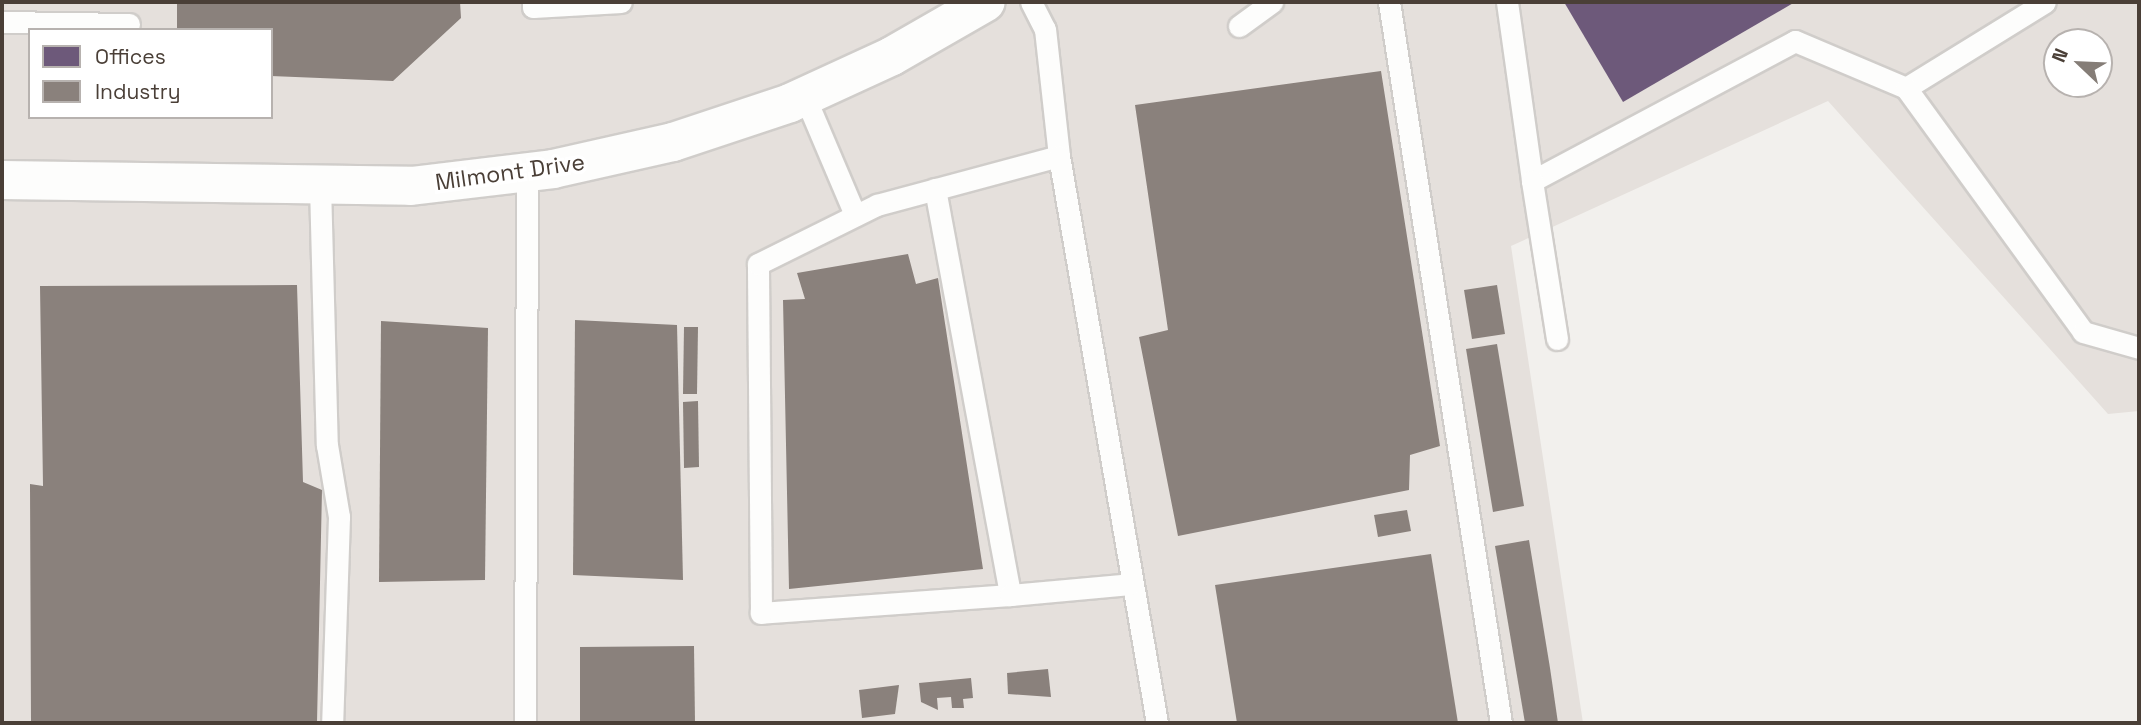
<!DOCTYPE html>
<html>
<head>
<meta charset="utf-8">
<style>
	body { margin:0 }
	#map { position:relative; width:2141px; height:725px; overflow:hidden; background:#f2f0ed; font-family:"Space Grotesk",sans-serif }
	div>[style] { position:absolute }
	.industrial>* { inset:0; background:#e5e0dc }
	.offices>* { inset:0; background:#6d597a }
	.industry>* { inset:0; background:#8a817c }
	.roads { filter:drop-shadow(2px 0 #d0cdca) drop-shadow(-2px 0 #d0cdca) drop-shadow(0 2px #d0cdca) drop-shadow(0 -2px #d0cdca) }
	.service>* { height:21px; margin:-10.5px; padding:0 10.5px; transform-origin:10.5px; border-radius:10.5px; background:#fdfdfc }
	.tertiary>* { height:38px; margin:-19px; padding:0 19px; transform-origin:19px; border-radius:19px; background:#fdfdfc }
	span { translate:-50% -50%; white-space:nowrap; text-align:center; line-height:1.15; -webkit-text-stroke:7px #fff; paint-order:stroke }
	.street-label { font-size:23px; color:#4a3f37 }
	.frame { position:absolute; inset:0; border:4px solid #4a3f37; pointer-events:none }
	.legend { position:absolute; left:28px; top:28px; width:245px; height:91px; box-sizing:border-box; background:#fff; border:2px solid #b7b2af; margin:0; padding:9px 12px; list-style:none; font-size:21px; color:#4a3f37 }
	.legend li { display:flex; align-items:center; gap:14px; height:35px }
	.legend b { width:35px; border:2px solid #b7b2af }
	.north { position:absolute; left:2043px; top:28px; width:70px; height:70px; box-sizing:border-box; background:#fff; border:2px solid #b7b2af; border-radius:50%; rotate:293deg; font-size:19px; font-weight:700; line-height:28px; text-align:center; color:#4a3f37 }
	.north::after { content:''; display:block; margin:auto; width:24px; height:32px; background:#857d77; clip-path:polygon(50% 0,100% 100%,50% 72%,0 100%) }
</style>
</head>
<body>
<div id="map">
	<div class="industrial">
		<i style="clip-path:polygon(evenodd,2px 2px,2139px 2px,2139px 411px,2108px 414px,1828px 101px,1511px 246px,1583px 723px,2px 723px,2px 2px,30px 30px,271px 30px,271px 117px,30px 117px,30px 30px,2px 2px,2057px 42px,2099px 42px,2099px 84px,2057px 84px,2057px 42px)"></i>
	</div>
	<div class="offices">
		<i style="clip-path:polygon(1564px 2px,1795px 2px,1623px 102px)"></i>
	</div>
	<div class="industry">
		<i style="clip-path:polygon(177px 2px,460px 2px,461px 18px,393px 81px,271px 76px,271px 30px,177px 30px)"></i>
		<i style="clip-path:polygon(1381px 71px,1440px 446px,1410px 455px,1409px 490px,1178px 536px,1139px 337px,1168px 330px,1135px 105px)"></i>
		<i style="clip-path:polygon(908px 254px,916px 284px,938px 278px,983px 569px,789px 589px,783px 300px,805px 299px,797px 273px)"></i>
		<i style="clip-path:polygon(297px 285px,303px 482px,322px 490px,317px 723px,31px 723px,30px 484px,43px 486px,40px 286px)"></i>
		<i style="clip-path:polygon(1497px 285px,1505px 334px,1472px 339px,1464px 290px)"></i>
		<i style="clip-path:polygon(575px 320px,677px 325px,683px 580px,573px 575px)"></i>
		<i style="clip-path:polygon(381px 321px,488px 328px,485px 580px,379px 582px)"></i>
		<i style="clip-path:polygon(684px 327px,698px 327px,697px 394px,683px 394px)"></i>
		<i style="clip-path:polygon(1497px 344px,1524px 506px,1493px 512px,1466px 349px)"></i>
		<i style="clip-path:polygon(698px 401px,699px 467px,684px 468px,683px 402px)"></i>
		<i style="clip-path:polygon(1407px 510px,1411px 531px,1378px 537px,1374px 515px)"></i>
		<i style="clip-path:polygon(1529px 540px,1550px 668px,1558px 723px,1525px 723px,1495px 546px)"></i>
		<i style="clip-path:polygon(1431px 554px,1458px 723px,1237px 723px,1215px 585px)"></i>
		<i style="clip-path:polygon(694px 646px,695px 723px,580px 723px,580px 647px)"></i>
		<i style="clip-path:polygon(1048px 669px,1051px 697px,1008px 694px,1007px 673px)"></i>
		<i style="clip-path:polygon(971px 678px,973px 698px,963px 699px,964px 708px,952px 708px,951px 697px,937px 698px,938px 710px,921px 702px,919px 683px)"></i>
		<i style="clip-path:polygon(899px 685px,895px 714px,862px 718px,859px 690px)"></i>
	</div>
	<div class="roads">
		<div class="service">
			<i style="left:533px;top:2px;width:5px;rotate:90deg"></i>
			<i style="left:533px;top:7px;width:88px;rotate:-3.3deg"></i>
			<i style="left:1031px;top:2px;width:30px;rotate:63deg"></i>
			<i style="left:1045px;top:29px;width:128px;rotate:83.7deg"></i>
			<i style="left:1389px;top:2px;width:730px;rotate:81.17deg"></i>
			<i style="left:1507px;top:2px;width:181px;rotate:82deg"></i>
			<i style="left:1532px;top:181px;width:298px;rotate:-28deg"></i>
			<i style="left:1795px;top:41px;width:121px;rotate:22.9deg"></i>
			<i style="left:1906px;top:88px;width:163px;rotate:-31.7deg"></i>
			<i style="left:2px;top:22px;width:127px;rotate:0.9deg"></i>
			<i style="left:1239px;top:26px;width:41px;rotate:-36deg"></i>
			<i style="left:1906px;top:88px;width:301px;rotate:54deg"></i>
			<i style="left:2083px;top:332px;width:58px;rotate:15.9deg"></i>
			<i style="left:805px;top:97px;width:128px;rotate:67deg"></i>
			<i style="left:1532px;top:181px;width:160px;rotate:81deg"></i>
			<i style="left:320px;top:185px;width:260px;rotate:88.5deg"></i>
			<i style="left:327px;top:445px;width:73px;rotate:80.5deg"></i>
			<i style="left:339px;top:517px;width:206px;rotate:91.9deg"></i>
			<i style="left:935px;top:189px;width:413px;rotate:79.5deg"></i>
			<i style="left:1010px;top:595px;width:250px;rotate:175.9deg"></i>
			<i style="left:761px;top:613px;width:349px;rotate:-90.5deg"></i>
			<i style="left:758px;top:264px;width:133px;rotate:-26.4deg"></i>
			<i style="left:877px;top:205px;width:188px;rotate:-15.1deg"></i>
			<i style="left:1059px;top:156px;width:575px;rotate:80.19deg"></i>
			<i style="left:1010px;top:595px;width:121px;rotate:-5.2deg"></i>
			<i style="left:525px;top:723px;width:551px;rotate:-89.79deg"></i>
		</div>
		<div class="tertiary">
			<i style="left:2px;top:180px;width:409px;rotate:0.8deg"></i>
			<i style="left:411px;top:186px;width:143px;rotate:-6.8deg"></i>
			<i style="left:553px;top:169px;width:123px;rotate:-12.7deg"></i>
			<i style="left:673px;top:142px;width:123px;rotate:-18.4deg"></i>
			<i style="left:790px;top:103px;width:112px;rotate:-24.7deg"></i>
			<i style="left:892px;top:56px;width:108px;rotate:-29.9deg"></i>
		</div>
	</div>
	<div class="street-label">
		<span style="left:510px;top:172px;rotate:-8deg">Milmont Drive</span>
	</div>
	<div class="frame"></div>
	<ul class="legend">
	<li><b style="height:19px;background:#6d597a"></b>Offices</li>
	<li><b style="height:19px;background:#8a817c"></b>Industry</li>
	</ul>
	<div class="north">N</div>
</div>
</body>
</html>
